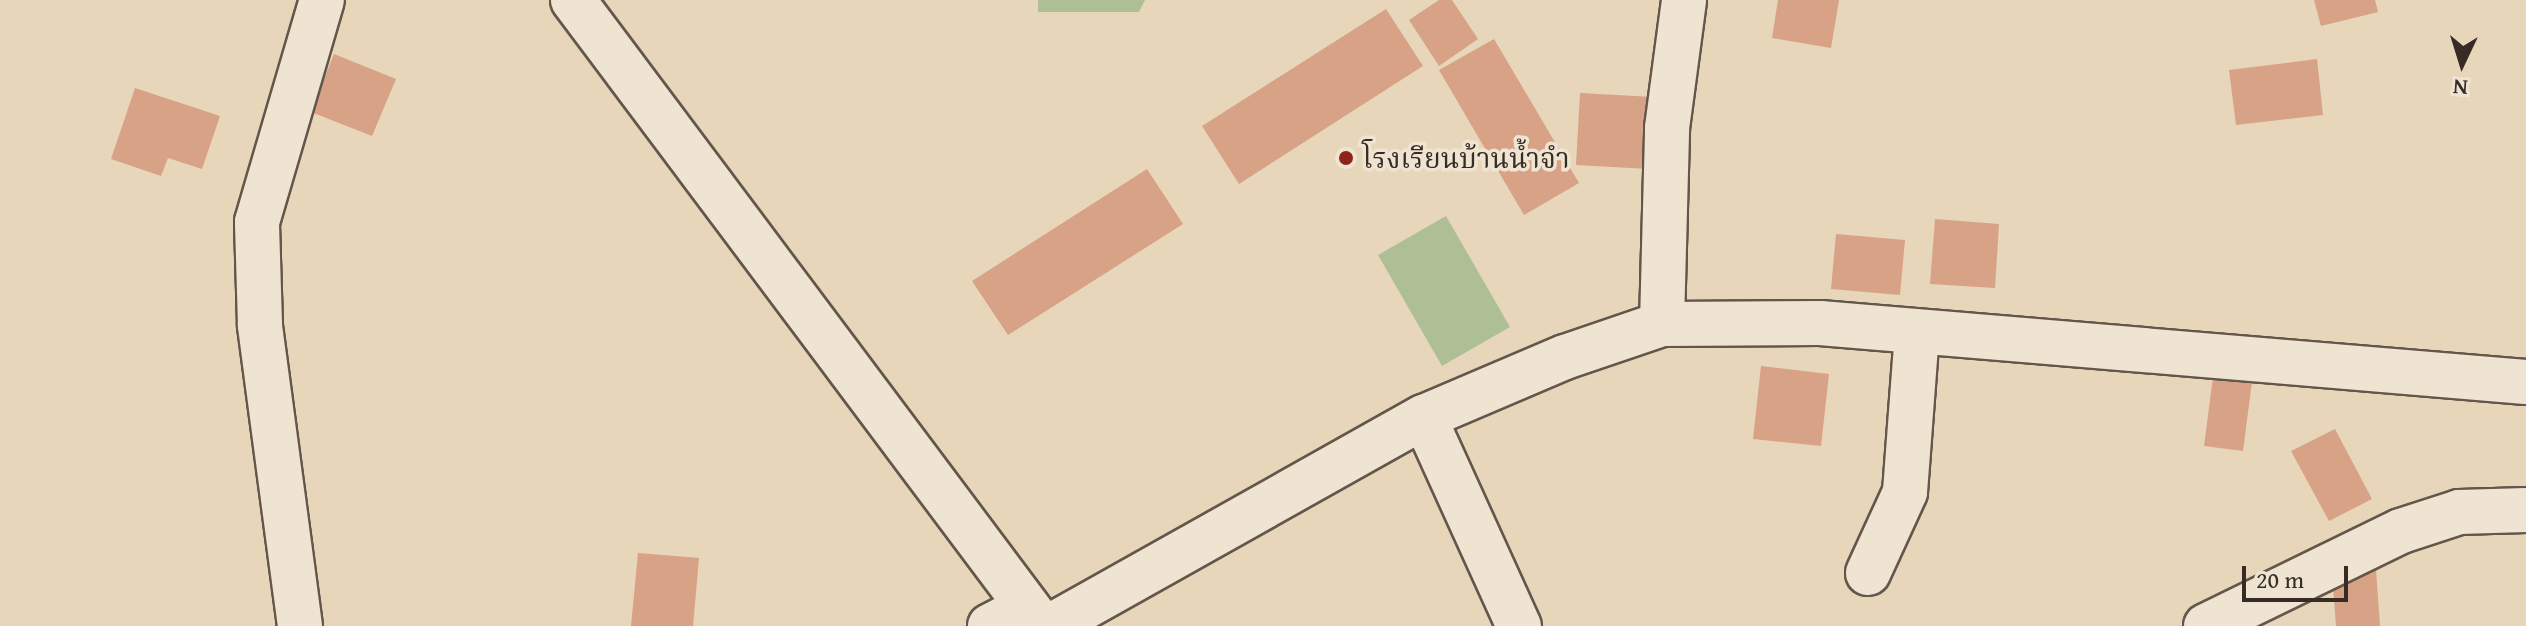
<!DOCTYPE html>
<html>
<head>
<meta charset="utf-8">
<style>
	body { margin:0 }
	#map { position:relative; width:2526px; height:626px; overflow:hidden; background:#e7d6ba; font-family:"Gentium Book Plus","Noto Serif Thai",serif }
	div>[style] { position:absolute }
	.green>* { inset:0; background:#afbf95 }
	.building>* { inset:0; background:#d7a286 }
	.roads { filter:drop-shadow(2px 0 #63564a) drop-shadow(-2px 0 #63564a) drop-shadow(0 2px #63564a) drop-shadow(0 -2px #63564a) }
	.minor>* { height:44px; margin:-22px; padding:0 22px; transform-origin:22px; border-radius:22px; background:#efe4d2 }
	.dots>* { width:22px; height:22px; translate:-50% -50%; box-sizing:border-box; border:4px solid #efe4d2; border-radius:50% }
	span { translate:-50% -50%; white-space:nowrap; text-align:center; line-height:1.15; -webkit-text-stroke:7px #efe4d2; paint-order:stroke }
	.poi-label { font-size:28px; color:#372c25 }
	.left { translate:0 -50%; text-align:left }
	.north { position:absolute; left:2422px; top:24px; width:80px; height:80px; -webkit-text-stroke:6px #efe4d2; paint-order:stroke; rotate:184deg; font-size:22px; font-weight:700; line-height:32px; text-align:center; color:#372c25 }
	.north::after { content:''; display:block; margin:auto; width:28px; height:36px; background:#372c25; clip-path:polygon(50% 0,100% 100%,50% 72%,0 100%) }
	.scale { position:absolute; left:2242px; top:566px; width:106px; height:36px; box-sizing:border-box; border:4px solid #372c25; border-top:0; padding-left:10px; font-size:24px; line-height:28px; white-space:nowrap; color:#372c25; -webkit-text-stroke:6px #efe4d2; paint-order:stroke }
</style>
</head>
<body>
<div id="map">
	<div class="green">
		<i style="clip-path:polygon(1038px 0,1145px 0,1139px 12px,1038px 12px)"></i>
		<i style="clip-path:polygon(1446px 216px,1510px 327px,1442px 366px,1378px 255px)"></i>
	</div>
	<div class="building">
		<i style="clip-path:polygon(1439px 0,1452px 0,1478px 39px,1439px 66px,1409px 20px)"></i>
		<i style="clip-path:polygon(1778px 0,1839px 0,1831px 48px,1772px 38px)"></i>
		<i style="clip-path:polygon(2314px 0,2375px 0,2378px 12px,2321px 26px)"></i>
		<i style="clip-path:polygon(1386px 9px,1423px 66px,1239px 184px,1202px 126px)"></i>
		<i style="clip-path:polygon(1494px 39px,1579px 183px,1524px 215px,1439px 70px)"></i>
		<i style="clip-path:polygon(334px 54px,396px 79px,372px 136px,311px 112px)"></i>
		<i style="clip-path:polygon(2317px 59px,2323px 115px,2236px 125px,2229px 70px)"></i>
		<i style="clip-path:polygon(135px 88px,220px 116px,202px 169px,168px 158px,161px 176px,111px 159px)"></i>
		<i style="clip-path:polygon(1580px 93px,1653px 97px,1649px 169px,1576px 165px)"></i>
		<i style="clip-path:polygon(1147px 169px,1183px 224px,1008px 335px,972px 281px)"></i>
		<i style="clip-path:polygon(1935px 219px,1999px 224px,1995px 288px,1930px 284px)"></i>
		<i style="clip-path:polygon(1836px 234px,1905px 240px,1900px 295px,1831px 289px)"></i>
		<i style="clip-path:polygon(1761px 366px,1829px 374px,1821px 446px,1753px 439px)"></i>
		<i style="clip-path:polygon(2213px 377px,2252px 382px,2243px 451px,2204px 446px)"></i>
		<i style="clip-path:polygon(2335px 429px,2372px 499px,2329px 521px,2291px 451px)"></i>
		<i style="clip-path:polygon(638px 553px,699px 558px,693px 626px,631px 626px)"></i>
		<i style="clip-path:polygon(2376px 570px,2380px 626px,2336px 626px,2332px 573px)"></i>
	</div>
	<div class="roads">
		<div class="minor">
			<i style="left:573px;top:0;width:782px;rotate:53.16deg"></i>
			<i style="left:1662px;top:324px;width:196px;rotate:-88.5deg"></i>
			<i style="left:1667px;top:128px;width:129px;rotate:-82.4deg"></i>
			<i style="left:1424px;top:417px;width:230px;rotate:65.6deg"></i>
			<i style="left:1868px;top:573px;width:89px;rotate:-65.4deg"></i>
			<i style="left:1905px;top:492px;width:158px;rotate:-85.7deg"></i>
			<i style="left:300px;top:626px;width:304px;rotate:-97.6deg"></i>
			<i style="left:260px;top:325px;width:103px;rotate:-91.7deg"></i>
			<i style="left:257px;top:222px;width:231px;rotate:-73.7deg"></i>
			<i style="left:990px;top:626px;width:42px;rotate:-27.2deg"></i>
			<i style="left:1051px;top:626px;width:428px;rotate:-29.3deg"></i>
			<i style="left:1424px;top:417px;width:153px;rotate:-23.1deg"></i>
			<i style="left:1565px;top:357px;width:102px;rotate:-18.8deg"></i>
			<i style="left:1662px;top:324px;width:158px;rotate:-0.4deg"></i>
			<i style="left:1820px;top:323px;width:708px;rotate:4.78deg"></i>
			<i style="left:2206px;top:626px;width:217px;rotate:-26deg"></i>
			<i style="left:2401px;top:531px;width:61px;rotate:-18.1deg"></i>
			<i style="left:2459px;top:512px;width:67px;rotate:-1.7deg"></i>
		</div>
	</div>
	<div class="dots">
		<i style="left:1346px;top:158px;background:#8f2418"></i>
	</div>
	<div class="poi-label">
		<span class="left" style="left:1362px;top:158px">โรงเรียนบ้านน้ำจำ</span>
	</div>
	<div class="north">N</div>
	<div class="scale">20 m</div>
</div>
</body>
</html>
